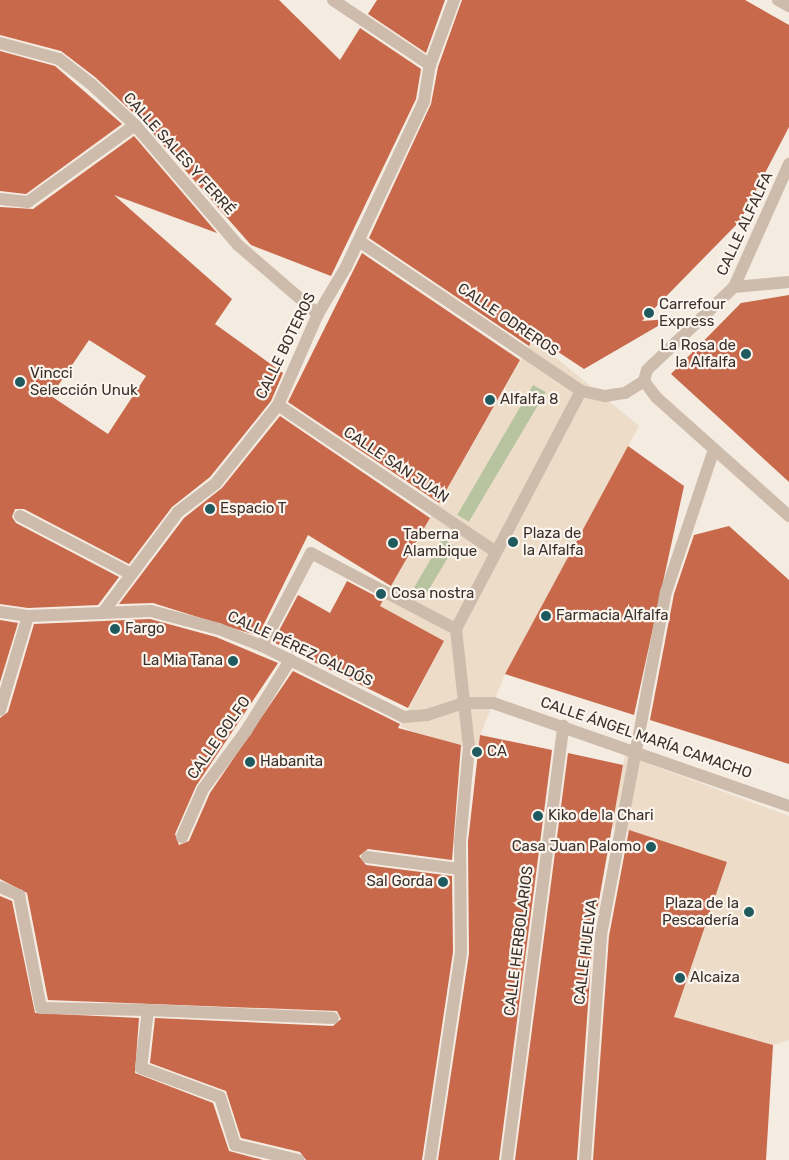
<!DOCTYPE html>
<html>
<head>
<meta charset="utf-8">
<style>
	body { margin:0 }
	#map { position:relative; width:789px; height:1160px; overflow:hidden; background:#f4ebe1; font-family:Rubik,sans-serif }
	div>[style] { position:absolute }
	.green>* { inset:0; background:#b8c4a0 }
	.plaza>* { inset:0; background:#ecdcc8 }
	.building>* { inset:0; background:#c8694b }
	.minor>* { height:12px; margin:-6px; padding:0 6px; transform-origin:6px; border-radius:6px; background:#cdbbac }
	.dots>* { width:14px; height:14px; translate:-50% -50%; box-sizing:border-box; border:2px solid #fbf5ee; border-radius:50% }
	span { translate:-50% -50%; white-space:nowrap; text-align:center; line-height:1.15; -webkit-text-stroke:4.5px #fbf5ee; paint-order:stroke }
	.street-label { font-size:15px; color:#3b302b }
	.poi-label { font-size:15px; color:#3b302b }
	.left { translate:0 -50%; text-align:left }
	.right { translate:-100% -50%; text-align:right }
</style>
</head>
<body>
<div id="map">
	<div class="green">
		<i style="clip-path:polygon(533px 384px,546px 392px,469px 522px,457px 515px)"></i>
		<i style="clip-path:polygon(443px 538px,455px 546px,422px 602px,410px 594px)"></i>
	</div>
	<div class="plaza">
		<i style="clip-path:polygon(evenodd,533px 339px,639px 426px,505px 674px,480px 735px,478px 750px,436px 741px,400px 726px,444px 641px,380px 606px,533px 339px,533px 385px,546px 392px,469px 522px,457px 515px,533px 385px,533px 339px,443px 538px,455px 546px,422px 601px,410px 594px,443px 538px)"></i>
		<i style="clip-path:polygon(625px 755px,789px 816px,789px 1040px,773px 1045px,673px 1018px,727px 862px,612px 827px)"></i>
	</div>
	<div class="building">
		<i style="clip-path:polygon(0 0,279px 0,340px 60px,360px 28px,421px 69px,416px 99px,331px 276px,251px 245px,141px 120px,95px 77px,61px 51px,0 35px)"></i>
		<i style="clip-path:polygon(377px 0,445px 0,426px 53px,368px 14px)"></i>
		<i style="clip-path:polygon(462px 0,745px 0,789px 25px,789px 127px,740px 221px,642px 321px,670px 319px,584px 369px,534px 336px,529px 346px,369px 238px,431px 104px,438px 67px)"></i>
		<i style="clip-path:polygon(0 51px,55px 66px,122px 124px,26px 194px,0 191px)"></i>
		<i style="clip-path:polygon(evenodd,134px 136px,217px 233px,114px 195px,232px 299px,215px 324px,283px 373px,271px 401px,210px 477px,172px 507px,129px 564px,24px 509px,15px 509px,12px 517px,16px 523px,119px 577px,98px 605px,28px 608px,0 604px,0 207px,33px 209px,134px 136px,89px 340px,146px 376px,108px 434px,51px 396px,89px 340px)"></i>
		<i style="clip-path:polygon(362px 253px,520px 360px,439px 503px,288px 402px)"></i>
		<i style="clip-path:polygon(789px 295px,789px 482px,671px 374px,741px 303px)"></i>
		<i style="clip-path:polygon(280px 416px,430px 518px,391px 586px,308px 535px,258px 636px,153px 603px,119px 604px,184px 518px,222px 488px)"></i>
		<i style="clip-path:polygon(628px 446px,684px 486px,634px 715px,505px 674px)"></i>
		<i style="clip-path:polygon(729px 526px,789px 580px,789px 764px,650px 720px,674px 594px,694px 535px)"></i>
		<i style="clip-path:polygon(347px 581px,383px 600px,380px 606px,444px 641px,408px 708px,273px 642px,298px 595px,330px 613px)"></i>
		<i style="clip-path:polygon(150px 619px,216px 637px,278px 663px,196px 786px,175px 834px,179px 845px,189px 841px,210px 793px,293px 671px,400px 724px,398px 728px,461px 745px,452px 860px,368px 849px,359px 856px,366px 865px,452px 876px,453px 952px,422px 1160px,306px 1160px,300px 1152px,241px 1138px,226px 1091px,150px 1063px,155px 1018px,333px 1026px,341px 1019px,337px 1011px,48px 1000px,27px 893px,0 879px,0 718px,8px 712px,34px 624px)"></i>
		<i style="clip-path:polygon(0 620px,18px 623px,0 682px)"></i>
		<i style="clip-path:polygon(480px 735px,552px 750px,499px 1160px,438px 1160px,469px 954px,468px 842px)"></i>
		<i style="clip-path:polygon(568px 753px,623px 765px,593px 934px,577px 1160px,515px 1160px)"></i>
		<i style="clip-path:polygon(629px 830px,727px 862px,674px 1017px,773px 1045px,766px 1160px,593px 1160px,609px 936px)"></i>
		<i style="clip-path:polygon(0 896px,12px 901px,35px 1013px,139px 1018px,135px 1073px,213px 1103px,229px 1151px,263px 1160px,0 1160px)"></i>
	</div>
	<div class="minor">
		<i style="left:333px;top:0;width:117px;rotate:33.8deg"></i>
		<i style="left:778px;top:0;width:13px;rotate:29deg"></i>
		<i style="left:0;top:43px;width:61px;rotate:15.2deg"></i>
		<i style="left:59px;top:59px;width:39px;rotate:38deg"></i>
		<i style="left:90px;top:83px;width:62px;rotate:43deg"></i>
		<i style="left:135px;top:125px;width:158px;rotate:49.4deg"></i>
		<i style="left:238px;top:245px;width:106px;rotate:40.8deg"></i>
		<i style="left:0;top:199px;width:28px;rotate:6deg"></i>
		<i style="left:28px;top:202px;width:132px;rotate:-35.7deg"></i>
		<i style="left:359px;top:241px;width:268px;rotate:34deg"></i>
		<i style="left:581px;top:391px;width:25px;rotate:12deg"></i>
		<i style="left:605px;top:396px;width:20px;rotate:-9deg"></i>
		<i style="left:625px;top:393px;width:22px;rotate:-32deg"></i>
		<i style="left:734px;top:287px;width:55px;rotate:-5.2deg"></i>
		<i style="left:644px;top:381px;width:11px;rotate:-75deg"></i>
		<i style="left:647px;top:370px;width:120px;rotate:-43.7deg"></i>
		<i style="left:734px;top:287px;width:135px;rotate:-65.9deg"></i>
		<i style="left:644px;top:381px;width:21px;rotate:53deg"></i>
		<i style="left:657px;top:398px;width:177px;rotate:41.8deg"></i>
		<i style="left:278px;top:405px;width:263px;rotate:34deg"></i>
		<i style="left:20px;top:516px;width:125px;rotate:27.6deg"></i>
		<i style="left:104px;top:611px;width:124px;rotate:-53.2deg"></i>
		<i style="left:178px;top:512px;width:48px;rotate:-37.3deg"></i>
		<i style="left:216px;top:483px;width:100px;rotate:-51.5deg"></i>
		<i style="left:278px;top:405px;width:99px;rotate:-66.3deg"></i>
		<i style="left:318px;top:314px;width:55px;rotate:-59.2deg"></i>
		<i style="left:346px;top:267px;width:183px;rotate:-64.8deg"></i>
		<i style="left:424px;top:101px;width:36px;rotate:-81deg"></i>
		<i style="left:430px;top:65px;width:69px;rotate:-69.7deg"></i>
		<i style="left:0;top:612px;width:28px;rotate:8deg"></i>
		<i style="left:28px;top:616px;width:123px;rotate:-2.3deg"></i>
		<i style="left:151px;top:611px;width:70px;rotate:14.8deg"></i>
		<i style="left:219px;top:629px;width:46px;rotate:21.6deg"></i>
		<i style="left:262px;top:646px;width:159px;rotate:26.6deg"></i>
		<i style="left:404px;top:717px;width:23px;rotate:-5deg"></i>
		<i style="left:427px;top:715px;width:40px;rotate:-18deg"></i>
		<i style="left:465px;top:703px;width:28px"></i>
		<i style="left:493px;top:703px;width:313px;rotate:19.2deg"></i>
		<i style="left:456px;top:629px;width:269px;rotate:-62.3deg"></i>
		<i style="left:262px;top:646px;width:105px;rotate:-62.2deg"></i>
		<i style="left:311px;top:553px;width:164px;rotate:27.7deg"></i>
		<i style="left:0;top:710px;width:98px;rotate:-73.4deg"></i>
		<i style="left:182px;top:837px;width:52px;rotate:-66.4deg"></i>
		<i style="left:203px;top:789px;width:72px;rotate:-53.4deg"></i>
		<i style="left:246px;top:731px;width:84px;rotate:-58.2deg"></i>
		<i style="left:367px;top:857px;width:94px;rotate:7.4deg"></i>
		<i style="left:0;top:887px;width:21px;rotate:23deg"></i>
		<i style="left:19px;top:895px;width:115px;rotate:79deg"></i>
		<i style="left:41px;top:1008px;width:107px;rotate:1.1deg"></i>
		<i style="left:148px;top:1010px;width:58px;rotate:96.9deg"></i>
		<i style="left:141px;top:1068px;width:84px;rotate:20.2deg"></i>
		<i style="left:220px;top:1097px;width:50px;rotate:72.6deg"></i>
		<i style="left:235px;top:1145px;width:65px;rotate:13.4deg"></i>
		<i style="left:148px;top:1010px;width:185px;rotate:2.5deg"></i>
		<i style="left:430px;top:1160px;width:209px;rotate:-81.5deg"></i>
		<i style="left:461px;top:953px;width:111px;rotate:-90.5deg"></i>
		<i style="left:460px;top:842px;width:95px;rotate:-84.6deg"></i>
		<i style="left:469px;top:747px;width:119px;rotate:-96.3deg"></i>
		<i style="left:507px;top:1160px;width:438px;rotate:-82.6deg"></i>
		<i style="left:585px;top:1160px;width:226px;rotate:-85.9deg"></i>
		<i style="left:601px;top:935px;width:349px;rotate:-79.3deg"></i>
		<i style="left:666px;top:592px;width:151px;rotate:-71.4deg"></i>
	</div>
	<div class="dots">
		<i style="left:649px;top:313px;background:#1f5a5e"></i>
		<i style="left:746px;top:354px;background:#1f5a5e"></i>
		<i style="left:20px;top:382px;background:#1f5a5e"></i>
		<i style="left:490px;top:400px;background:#1f5a5e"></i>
		<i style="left:210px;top:509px;background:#1f5a5e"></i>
		<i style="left:513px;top:542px;background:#1f5a5e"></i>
		<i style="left:393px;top:543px;background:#1f5a5e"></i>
		<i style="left:381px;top:594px;background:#1f5a5e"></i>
		<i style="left:546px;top:616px;background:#1f5a5e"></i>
		<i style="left:115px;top:629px;background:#1f5a5e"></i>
		<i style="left:233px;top:661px;background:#1f5a5e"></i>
		<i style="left:477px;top:752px;background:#1f5a5e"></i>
		<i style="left:250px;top:762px;background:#1f5a5e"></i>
		<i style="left:538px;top:816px;background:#1f5a5e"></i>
		<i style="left:651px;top:847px;background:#1f5a5e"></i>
		<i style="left:443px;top:882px;background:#1f5a5e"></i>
		<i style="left:749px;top:912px;background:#1f5a5e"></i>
		<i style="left:680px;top:978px;background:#1f5a5e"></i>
	</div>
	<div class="street-label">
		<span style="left:179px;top:154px;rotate:48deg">CALLE SALES Y FERRÉ</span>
		<span style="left:745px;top:224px;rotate:-65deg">CALLE ALFALFA</span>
		<span style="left:508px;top:320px;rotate:34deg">CALLE ODREROS</span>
		<span style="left:286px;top:346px;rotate:-64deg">CALLE BOTEROS</span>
		<span style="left:396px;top:465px;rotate:34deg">CALLE SAN JUAN</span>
		<span style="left:300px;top:649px;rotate:25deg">CALLE PÉREZ GALDÓS</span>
		<span style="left:219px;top:738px;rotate:-55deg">CALLE GOLFO</span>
		<span style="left:646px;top:738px;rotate:19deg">CALLE ÁNGEL MARÍA CAMACHO</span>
		<span style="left:519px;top:941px;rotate:-83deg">CALLE HERBOLARIOS</span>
		<span style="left:586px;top:952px;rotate:-83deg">CALLE HUELVA</span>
	</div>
	<div class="poi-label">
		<span class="left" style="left:659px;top:313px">Carrefour<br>Express</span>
		<span class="right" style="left:736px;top:354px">La Rosa de<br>la Alfalfa</span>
		<span class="left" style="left:30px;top:382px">Vincci<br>Selección Unuk</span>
		<span class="left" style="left:500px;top:400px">Alfalfa 8</span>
		<span class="left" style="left:220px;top:509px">Espacio T</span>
		<span class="left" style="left:523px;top:542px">Plaza de<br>la Alfalfa</span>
		<span class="left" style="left:403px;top:543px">Taberna<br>Alambique</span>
		<span class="left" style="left:391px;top:594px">Cosa nostra</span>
		<span class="left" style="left:556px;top:616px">Farmacia Alfalfa</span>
		<span class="left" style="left:125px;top:629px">Fargo</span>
		<span class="right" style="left:223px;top:661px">La Mia Tana</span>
		<span class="left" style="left:487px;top:752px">CA</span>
		<span class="left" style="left:260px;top:762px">Habanita</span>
		<span class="left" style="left:548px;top:816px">Kiko de la Chari</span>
		<span class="right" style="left:641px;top:847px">Casa Juan Palomo</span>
		<span class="right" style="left:433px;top:882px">Sal Gorda</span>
		<span class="right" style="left:739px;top:912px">Plaza de la<br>Pescadería</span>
		<span class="left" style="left:690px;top:978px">Alcaiza</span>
	</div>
</div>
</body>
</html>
